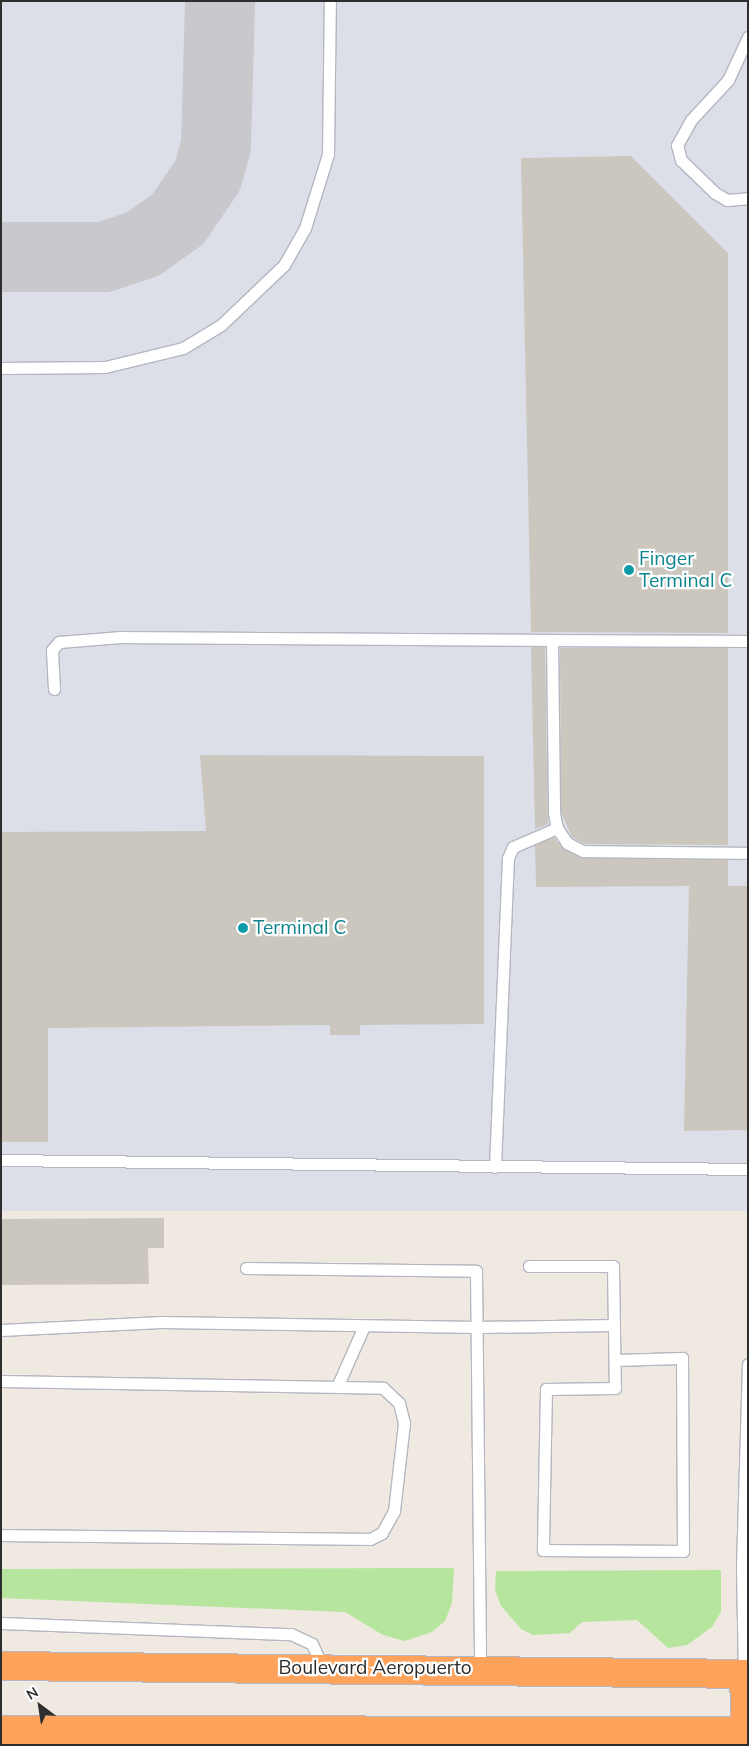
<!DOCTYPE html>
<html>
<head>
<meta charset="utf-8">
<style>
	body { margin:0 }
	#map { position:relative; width:749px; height:1746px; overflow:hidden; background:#efe9e1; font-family:Mulish,sans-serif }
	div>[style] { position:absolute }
	.airport>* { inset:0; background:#dcdee8 }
	.green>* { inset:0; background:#b6e59e }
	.taxiway>* { height:70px; margin:-35px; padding:0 35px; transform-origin:35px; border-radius:35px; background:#c9c8cc }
	.building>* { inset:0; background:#cbc7bf }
	.roads { filter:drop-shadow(1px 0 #b4b7c1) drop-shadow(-1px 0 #b4b7c1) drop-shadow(0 1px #b4b7c1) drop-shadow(0 -1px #b4b7c1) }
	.lane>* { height:11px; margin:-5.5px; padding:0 5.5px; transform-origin:5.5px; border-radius:5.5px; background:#fff }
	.highway>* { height:28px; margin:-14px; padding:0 14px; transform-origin:14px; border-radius:14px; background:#ffa35c }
	.dots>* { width:14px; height:14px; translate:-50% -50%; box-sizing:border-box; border:2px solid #fff; border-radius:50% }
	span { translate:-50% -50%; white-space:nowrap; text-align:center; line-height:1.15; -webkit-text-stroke:4.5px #fff; paint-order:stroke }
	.culture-label { font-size:19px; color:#0d838f }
	.left { translate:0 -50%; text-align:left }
	.street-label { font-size:19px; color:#2e2e2e }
	.frame { position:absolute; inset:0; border:2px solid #2e2e2e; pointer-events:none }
	.north { position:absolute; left:15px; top:1681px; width:50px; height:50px; -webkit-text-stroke:4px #fff; paint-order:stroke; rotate:329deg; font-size:14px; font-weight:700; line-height:20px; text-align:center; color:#2e2e2e }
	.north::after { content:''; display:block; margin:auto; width:18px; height:22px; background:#2e2e2e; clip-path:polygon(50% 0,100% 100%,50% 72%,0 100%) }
</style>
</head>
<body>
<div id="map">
	<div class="airport">
		<i style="clip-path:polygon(1px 1px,748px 1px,748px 1211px,1px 1211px)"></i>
	</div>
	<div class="green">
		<i style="clip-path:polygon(454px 1568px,452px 1603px,445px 1621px,432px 1632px,405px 1641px,383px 1635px,345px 1612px,1px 1598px,1px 1569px)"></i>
		<i style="clip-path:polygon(721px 1570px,721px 1612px,712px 1627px,687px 1645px,668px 1648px,637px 1620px,582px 1622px,570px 1633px,533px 1635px,521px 1629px,501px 1606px,495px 1590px,496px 1571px)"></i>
	</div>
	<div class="taxiway">
		<i style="left:1px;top:257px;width:103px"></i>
		<i style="left:104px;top:257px;width:41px;rotate:-18.4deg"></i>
		<i style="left:143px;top:244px;width:43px;rotate:-35.5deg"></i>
		<i style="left:178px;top:219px;width:53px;rotate:-55.7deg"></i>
		<i style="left:208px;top:175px;width:30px;rotate:-75deg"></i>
		<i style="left:216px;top:146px;width:145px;rotate:-88.4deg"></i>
	</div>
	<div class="building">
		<i style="clip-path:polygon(631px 156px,728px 253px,728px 633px,531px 632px,521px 158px)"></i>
		<i style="clip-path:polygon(531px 647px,545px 647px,548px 824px,535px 829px)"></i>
		<i style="clip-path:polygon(560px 648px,728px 648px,728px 845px,585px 844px,572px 837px,561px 812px)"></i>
		<i style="clip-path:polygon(200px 755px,484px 756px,484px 1024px,360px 1025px,360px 1035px,330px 1035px,330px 1025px,48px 1028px,48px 1142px,1px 1142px,1px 832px,206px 831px)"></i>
		<i style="clip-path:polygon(554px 837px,563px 849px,582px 858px,728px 860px,728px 886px,748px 886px,748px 1130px,684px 1131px,689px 886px,536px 887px,535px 845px)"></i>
		<i style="clip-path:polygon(164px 1218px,164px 1248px,148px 1248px,149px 1284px,1px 1285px,1px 1219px)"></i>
	</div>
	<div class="roads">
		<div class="lane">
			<i style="left:748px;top:37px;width:47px;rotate:114.9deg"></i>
			<i style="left:728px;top:80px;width:54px;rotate:132.8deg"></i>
			<i style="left:691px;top:120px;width:29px;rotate:119deg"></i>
			<i style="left:677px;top:145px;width:16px;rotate:75deg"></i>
			<i style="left:681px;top:160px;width:47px;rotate:44.1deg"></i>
			<i style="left:715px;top:193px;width:14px;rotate:30deg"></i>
			<i style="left:727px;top:200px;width:21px;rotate:-5deg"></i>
			<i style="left:1px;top:368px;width:104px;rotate:-0.6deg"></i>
			<i style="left:105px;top:367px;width:80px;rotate:-13.7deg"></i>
			<i style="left:183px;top:348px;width:44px;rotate:-31.2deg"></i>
			<i style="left:221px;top:325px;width:87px;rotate:-43.6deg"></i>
			<i style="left:284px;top:265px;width:43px;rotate:-60.4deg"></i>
			<i style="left:305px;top:228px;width:77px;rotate:-72.7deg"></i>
			<i style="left:328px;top:154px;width:153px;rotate:-89.3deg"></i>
			<i style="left:552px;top:640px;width:196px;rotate:0.3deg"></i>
			<i style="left:54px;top:689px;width:39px;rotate:-93deg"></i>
			<i style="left:52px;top:650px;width:11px;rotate:-49deg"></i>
			<i style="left:59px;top:642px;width:62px;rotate:-4.6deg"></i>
			<i style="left:121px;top:637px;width:431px;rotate:0.4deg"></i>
			<i style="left:552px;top:640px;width:173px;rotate:89.3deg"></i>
			<i style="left:554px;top:813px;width:15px;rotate:79deg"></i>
			<i style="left:557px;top:828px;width:18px;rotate:56deg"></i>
			<i style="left:567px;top:843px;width:18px;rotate:27deg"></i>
			<i style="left:583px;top:851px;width:165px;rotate:0.7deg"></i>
			<i style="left:1px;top:1160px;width:747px;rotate:0.69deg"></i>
			<i style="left:495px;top:1167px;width:309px;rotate:-87.6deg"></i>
			<i style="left:508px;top:858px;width:12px;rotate:-66deg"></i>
			<i style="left:513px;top:847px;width:48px;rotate:-23.4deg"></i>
			<i style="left:529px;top:1266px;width:84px"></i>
			<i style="left:613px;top:1266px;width:122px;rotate:89.1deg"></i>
			<i style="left:615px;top:1388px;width:69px;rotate:179.2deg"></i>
			<i style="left:546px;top:1389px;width:161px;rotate:91.1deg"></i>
			<i style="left:543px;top:1550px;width:140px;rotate:0.4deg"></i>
			<i style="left:683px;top:1551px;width:193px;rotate:-90.3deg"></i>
			<i style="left:682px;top:1358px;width:67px;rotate:178.3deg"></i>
			<i style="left:246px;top:1268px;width:230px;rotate:0.7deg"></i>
			<i style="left:476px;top:1271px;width:397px;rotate:89.4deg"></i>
			<i style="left:1px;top:1330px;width:160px;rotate:-2.9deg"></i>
			<i style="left:161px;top:1322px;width:317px;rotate:0.9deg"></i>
			<i style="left:478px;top:1327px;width:136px;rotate:-0.8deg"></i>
			<i style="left:1px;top:1381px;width:382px;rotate:1deg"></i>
			<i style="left:383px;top:1388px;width:22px;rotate:43deg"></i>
			<i style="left:399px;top:1403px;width:21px;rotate:76deg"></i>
			<i style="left:404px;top:1423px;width:89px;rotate:96.5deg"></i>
			<i style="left:394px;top:1511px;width:25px;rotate:119deg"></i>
			<i style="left:382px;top:1533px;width:13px;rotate:153deg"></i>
			<i style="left:370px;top:1539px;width:369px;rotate:-179.4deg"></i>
			<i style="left:337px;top:1387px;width:67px;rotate:-66.1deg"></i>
			<i style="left:1px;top:1623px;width:290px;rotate:2.2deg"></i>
			<i style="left:291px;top:1634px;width:23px;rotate:25deg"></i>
			<i style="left:312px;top:1644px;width:26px;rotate:65deg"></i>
			<i style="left:744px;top:1674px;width:108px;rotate:-91.1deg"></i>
			<i style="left:742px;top:1566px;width:202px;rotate:-88.3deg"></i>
		</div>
		<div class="highway">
			<i style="left:1px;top:1666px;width:747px;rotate:0.61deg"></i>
			<i style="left:744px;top:1674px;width:71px;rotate:88.4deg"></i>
			<i style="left:1px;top:1730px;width:747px;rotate:0.08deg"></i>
		</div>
	</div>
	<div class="dots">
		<i style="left:629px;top:570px;background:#0f9aa8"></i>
		<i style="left:243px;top:928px;background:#0f9aa8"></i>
	</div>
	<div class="culture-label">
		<span class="left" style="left:639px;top:570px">Finger<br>Terminal C</span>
		<span class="left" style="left:253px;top:928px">Terminal C</span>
	</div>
	<div class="street-label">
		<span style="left:375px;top:1668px">Boulevard Aeropuerto</span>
	</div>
	<div class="frame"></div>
	<div class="north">N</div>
</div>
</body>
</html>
